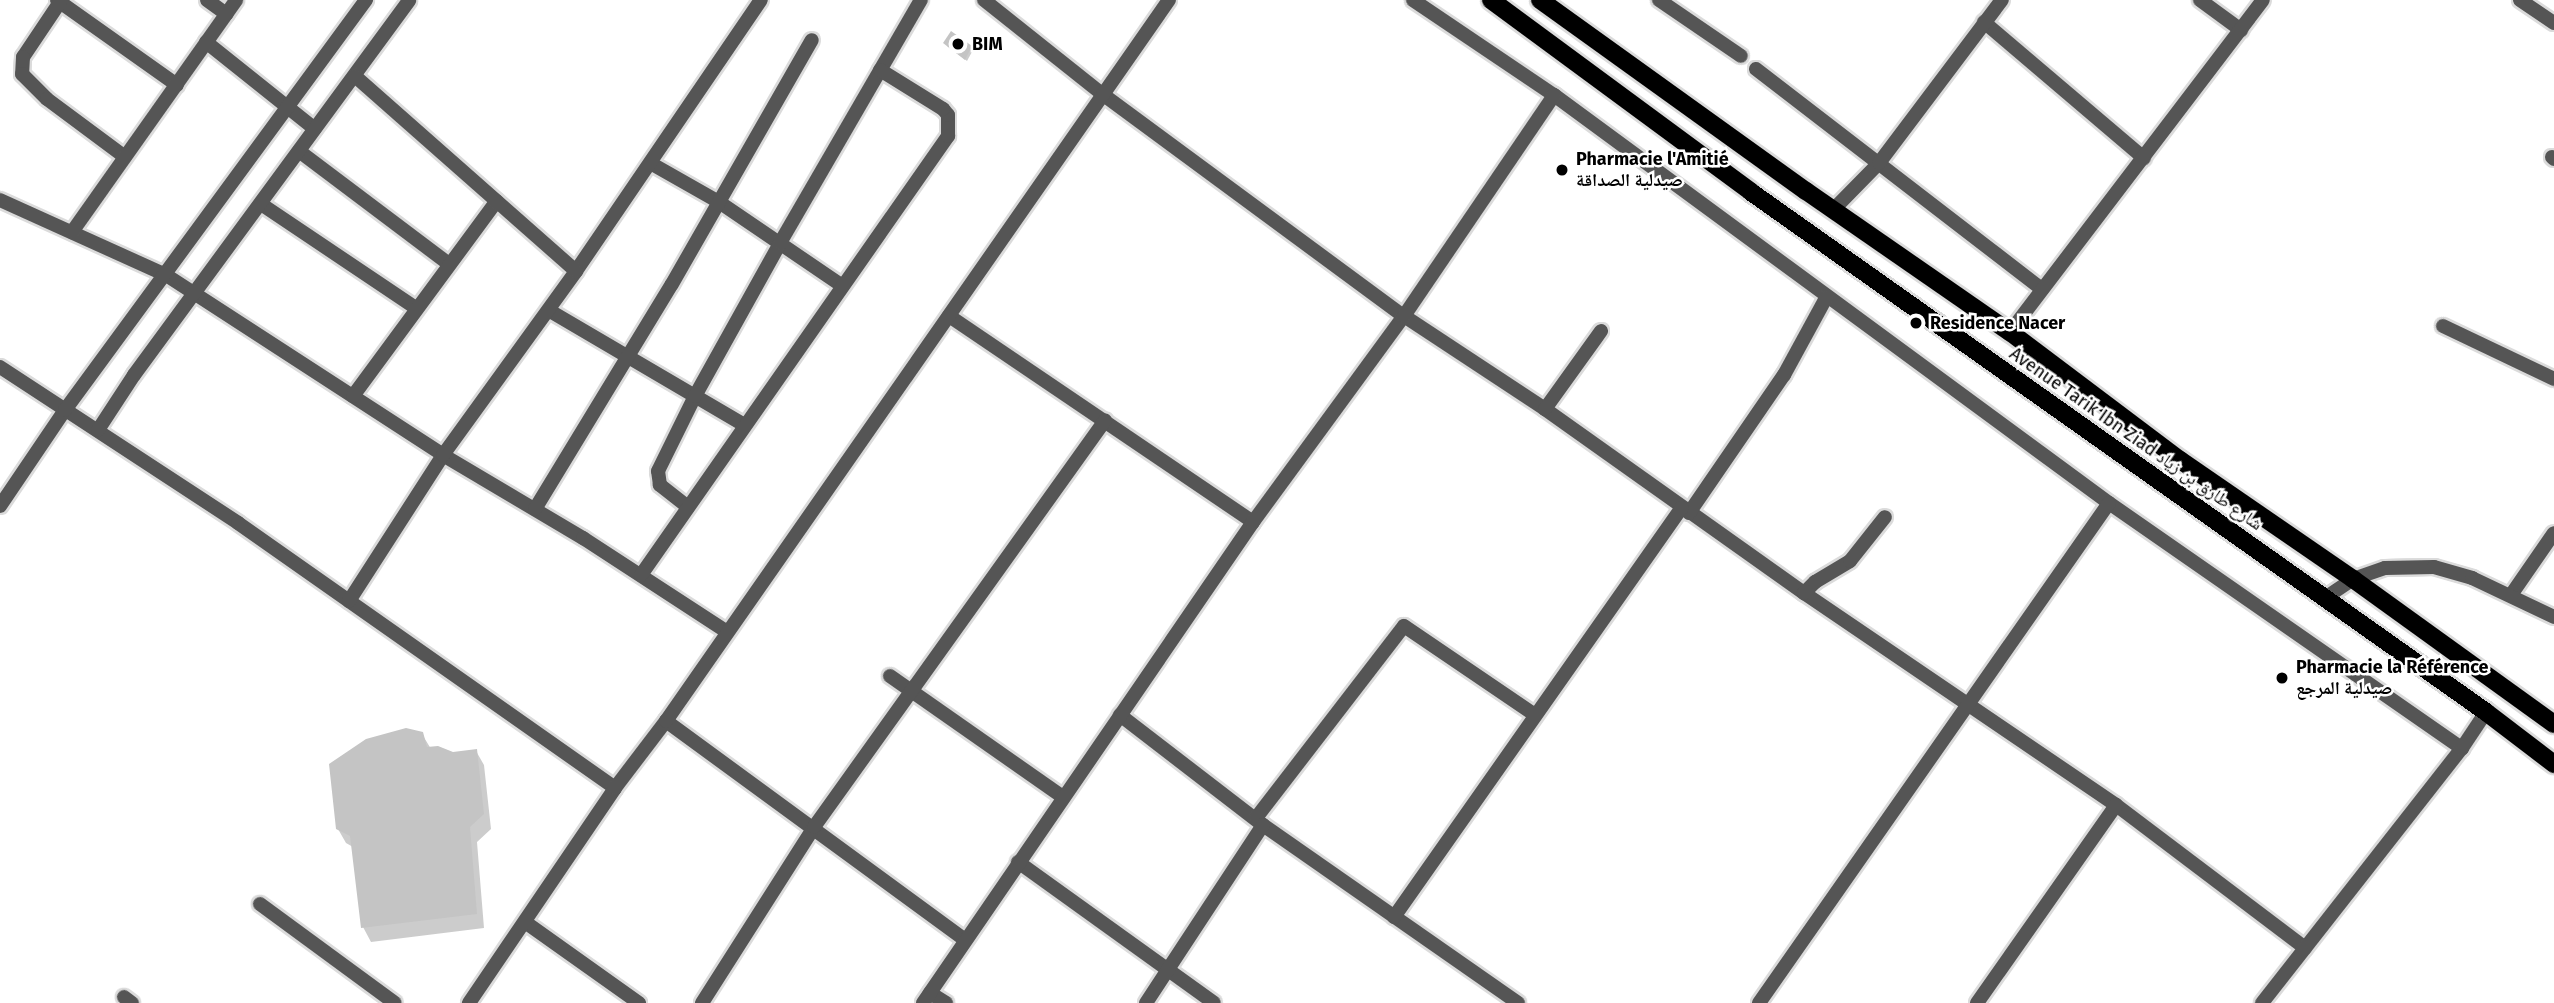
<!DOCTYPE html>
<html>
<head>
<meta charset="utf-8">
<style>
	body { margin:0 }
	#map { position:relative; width:2554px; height:1003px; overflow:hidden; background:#fff; font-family:"Fira Sans","Noto Naskh Arabic",sans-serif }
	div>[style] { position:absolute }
	.shadow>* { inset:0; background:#0003 }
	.building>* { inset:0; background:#c4c4c4 }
	.roads { filter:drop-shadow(2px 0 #dbdbdb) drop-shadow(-2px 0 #dbdbdb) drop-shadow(0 2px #dbdbdb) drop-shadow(0 -2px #dbdbdb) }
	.street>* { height:14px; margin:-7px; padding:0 7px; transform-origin:7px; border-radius:7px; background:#555 }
	.primary>* { height:18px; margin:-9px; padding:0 9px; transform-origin:9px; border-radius:9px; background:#000 }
	.dots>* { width:19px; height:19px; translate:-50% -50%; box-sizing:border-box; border:4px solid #fff; border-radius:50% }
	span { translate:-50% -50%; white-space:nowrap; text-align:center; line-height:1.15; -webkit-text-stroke:5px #fff; paint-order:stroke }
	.poi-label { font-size:18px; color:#000; font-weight:700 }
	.left { translate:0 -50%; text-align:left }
	.street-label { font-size:18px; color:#000 }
</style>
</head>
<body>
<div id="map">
	<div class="shadow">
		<i style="clip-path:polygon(947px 46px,971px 47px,973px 50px,967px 61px)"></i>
		<i style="clip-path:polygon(422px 734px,431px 749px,452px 754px,476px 751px,484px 765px,491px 829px,477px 842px,484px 928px,371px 942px,363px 927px,353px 847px,346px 843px,338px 829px)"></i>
	</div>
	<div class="building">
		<i style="clip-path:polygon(951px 31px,972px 46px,965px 60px,943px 43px)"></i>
		<i style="clip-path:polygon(406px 728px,423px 732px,427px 747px,438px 746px,453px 752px,477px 749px,484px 814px,470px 827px,477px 914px,361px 928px,350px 836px,336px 829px,329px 764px,366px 739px)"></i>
	</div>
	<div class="roads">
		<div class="street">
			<i style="left:57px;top:0;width:147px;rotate:35.3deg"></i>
			<i style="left:207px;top:0;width:24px;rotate:36deg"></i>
			<i style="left:984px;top:0;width:149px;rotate:38.5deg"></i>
			<i style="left:1101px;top:93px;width:376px;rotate:36.4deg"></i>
			<i style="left:1404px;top:316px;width:169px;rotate:33.4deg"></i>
			<i style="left:1545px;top:409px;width:318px;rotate:35.4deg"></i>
			<i style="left:1804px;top:593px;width:377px;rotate:34.2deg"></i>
			<i style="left:2116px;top:805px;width:237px;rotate:37.1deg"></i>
			<i style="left:1413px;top:0;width:170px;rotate:34deg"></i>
			<i style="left:1554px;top:95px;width:689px;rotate:36.32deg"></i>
			<i style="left:2109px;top:503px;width:430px;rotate:34.8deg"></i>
			<i style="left:1659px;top:0;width:99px;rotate:34.3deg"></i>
			<i style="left:2200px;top:0;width:51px;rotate:36.2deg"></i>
			<i style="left:2520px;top:0;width:41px;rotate:34.1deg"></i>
			<i style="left:60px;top:2px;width:66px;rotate:123.9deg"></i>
			<i style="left:23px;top:57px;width:17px;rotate:93deg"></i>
			<i style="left:22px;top:74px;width:35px;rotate:45deg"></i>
			<i style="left:47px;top:99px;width:97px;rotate:36.6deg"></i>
			<i style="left:1984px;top:22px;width:210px;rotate:40.4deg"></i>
			<i style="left:206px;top:42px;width:139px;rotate:38.6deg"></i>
			<i style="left:1756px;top:69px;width:361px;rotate:37.6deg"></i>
			<i style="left:299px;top:151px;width:188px;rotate:37deg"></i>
			<i style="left:2552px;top:157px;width:3px;rotate:45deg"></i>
			<i style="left:652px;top:164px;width:77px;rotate:29.6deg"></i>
			<i style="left:719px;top:202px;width:148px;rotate:34.2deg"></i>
			<i style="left:0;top:200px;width:182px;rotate:24.3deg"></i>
			<i style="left:166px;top:275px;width:330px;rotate:33deg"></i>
			<i style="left:443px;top:455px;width:163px;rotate:30.7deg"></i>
			<i style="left:583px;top:538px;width:172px;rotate:33.1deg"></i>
			<i style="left:261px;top:204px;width:187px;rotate:33.9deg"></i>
			<i style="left:1833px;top:210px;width:66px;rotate:-45.6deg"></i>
			<i style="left:1879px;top:163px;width:204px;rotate:-53deg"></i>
			<i style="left:72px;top:232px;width:284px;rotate:-54.7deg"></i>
			<i style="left:576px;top:271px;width:328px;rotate:-55.7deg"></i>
			<i style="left:550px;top:311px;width:225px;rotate:30.4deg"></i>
			<i style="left:949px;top:316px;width:367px;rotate:34.1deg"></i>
			<i style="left:2443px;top:326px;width:123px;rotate:25.5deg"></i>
			<i style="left:2010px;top:332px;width:417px;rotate:-52.7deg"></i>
			<i style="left:0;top:367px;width:285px;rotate:33.2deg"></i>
			<i style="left:238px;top:523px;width:461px;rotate:35.1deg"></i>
			<i style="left:353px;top:396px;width:242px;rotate:-53.6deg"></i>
			<i style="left:1545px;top:409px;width:96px;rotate:-54.3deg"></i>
			<i style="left:98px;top:430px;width:66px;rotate:-56.8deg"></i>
			<i style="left:134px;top:375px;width:465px;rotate:-53.7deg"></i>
			<i style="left:0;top:506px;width:116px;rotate:-55.9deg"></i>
			<i style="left:65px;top:410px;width:509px;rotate:-53.72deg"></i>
			<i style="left:688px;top:507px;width:36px;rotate:-142deg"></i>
			<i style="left:660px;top:485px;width:14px;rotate:-98deg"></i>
			<i style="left:658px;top:471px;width:84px;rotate:-63.7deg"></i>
			<i style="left:695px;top:396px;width:175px;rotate:-60.9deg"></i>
			<i style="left:780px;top:243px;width:281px;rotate:-59.9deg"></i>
			<i style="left:535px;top:509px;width:263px;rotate:-58.7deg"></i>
			<i style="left:672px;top:284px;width:281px;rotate:-60.2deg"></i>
			<i style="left:1689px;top:513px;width:168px;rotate:-55.5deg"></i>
			<i style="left:1784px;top:375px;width:88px;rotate:-61.4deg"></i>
			<i style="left:641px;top:575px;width:536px;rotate:-55.03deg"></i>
			<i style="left:948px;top:136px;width:21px;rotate:-90deg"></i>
			<i style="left:948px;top:115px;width:8px;rotate:-130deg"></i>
			<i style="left:943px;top:109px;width:74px;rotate:-148.2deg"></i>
			<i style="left:1804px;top:593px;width:16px;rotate:-45deg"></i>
			<i style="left:1815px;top:582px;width:41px;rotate:-31deg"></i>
			<i style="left:1850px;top:561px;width:56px;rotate:-51.5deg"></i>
			<i style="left:2511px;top:595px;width:75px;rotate:-55.3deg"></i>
			<i style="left:2325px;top:598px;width:34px;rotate:-34deg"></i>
			<i style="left:2353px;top:579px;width:34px;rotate:-19deg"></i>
			<i style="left:2385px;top:568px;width:49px;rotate:-1.2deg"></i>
			<i style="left:2434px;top:567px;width:40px;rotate:16deg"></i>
			<i style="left:2472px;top:578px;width:91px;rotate:25.4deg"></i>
			<i style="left:349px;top:601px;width:174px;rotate:-57.2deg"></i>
			<i style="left:443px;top:455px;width:227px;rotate:-54.1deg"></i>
			<i style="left:576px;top:271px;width:295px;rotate:-138.6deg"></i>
			<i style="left:890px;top:676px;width:211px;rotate:35deg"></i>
			<i style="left:1120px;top:715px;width:180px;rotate:37.6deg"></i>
			<i style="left:1263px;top:825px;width:311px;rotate:34.9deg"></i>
			<i style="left:666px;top:721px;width:371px;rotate:36.2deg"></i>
			<i style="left:1256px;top:818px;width:242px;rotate:-52.4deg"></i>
			<i style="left:1404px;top:626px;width:158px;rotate:34.2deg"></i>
			<i style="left:1018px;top:862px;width:241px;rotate:35.7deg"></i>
			<i style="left:260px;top:904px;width:167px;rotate:36.3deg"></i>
			<i style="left:1394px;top:917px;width:500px;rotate:-54.9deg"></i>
			<i style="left:525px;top:922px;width:140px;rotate:35.4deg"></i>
			<i style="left:930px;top:993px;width:19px;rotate:32deg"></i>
			<i style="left:124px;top:997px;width:10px;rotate:37deg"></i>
			<i style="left:469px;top:1003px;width:260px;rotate:-55.8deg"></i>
			<i style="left:615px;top:788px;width:84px;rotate:-52.7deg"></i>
			<i style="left:666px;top:721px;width:879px;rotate:-55.1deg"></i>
			<i style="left:702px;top:1003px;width:209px;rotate:-57.5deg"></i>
			<i style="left:814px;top:827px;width:500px;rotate:-54.4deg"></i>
			<i style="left:923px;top:1003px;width:583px;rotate:-55.55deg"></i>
			<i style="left:1253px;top:522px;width:255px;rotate:-53.8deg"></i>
			<i style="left:1404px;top:316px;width:267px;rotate:-55.8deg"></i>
			<i style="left:1146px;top:1003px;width:213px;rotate:-56.7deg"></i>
			<i style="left:1759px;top:1003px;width:610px;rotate:-55.01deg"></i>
			<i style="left:1977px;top:1003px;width:242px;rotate:-54.9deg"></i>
			<i style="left:2262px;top:1003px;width:324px;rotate:-51.9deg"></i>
			<i style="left:2462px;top:748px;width:43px;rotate:-56.3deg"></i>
		</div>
		<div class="primary">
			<i style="left:1491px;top:0;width:323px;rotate:36.4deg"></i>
			<i style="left:1751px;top:192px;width:900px;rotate:35.28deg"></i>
			<i style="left:2486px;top:712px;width:86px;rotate:37.4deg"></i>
			<i style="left:1540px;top:0;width:327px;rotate:35.7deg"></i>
			<i style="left:1806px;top:191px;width:248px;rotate:34.7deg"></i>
			<i style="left:2010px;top:332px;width:213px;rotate:37deg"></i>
			<i style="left:2180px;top:460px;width:210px;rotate:34.5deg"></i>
			<i style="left:2353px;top:579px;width:248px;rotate:35.8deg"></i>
		</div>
	</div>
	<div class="dots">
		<i style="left:958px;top:44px;background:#000"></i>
		<i style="left:1562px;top:170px;background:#000"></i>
		<i style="left:1916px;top:323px;background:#000"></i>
		<i style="left:2282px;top:678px;background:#000"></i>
	</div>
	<div class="poi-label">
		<span class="left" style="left:972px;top:44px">BIM</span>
		<span class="left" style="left:1576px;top:170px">Pharmacie l'Amitié<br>صيدلية الصداقة</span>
		<span class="left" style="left:1930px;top:323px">Residence Nacer</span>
		<span class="left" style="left:2296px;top:678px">Pharmacie la Référence<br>صيدلية المرجع</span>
	</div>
	<div class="street-label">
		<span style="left:2136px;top:439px;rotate:35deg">Avenue Tarik Ibn Ziad شارع طارق بن زياد</span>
	</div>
</div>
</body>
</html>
